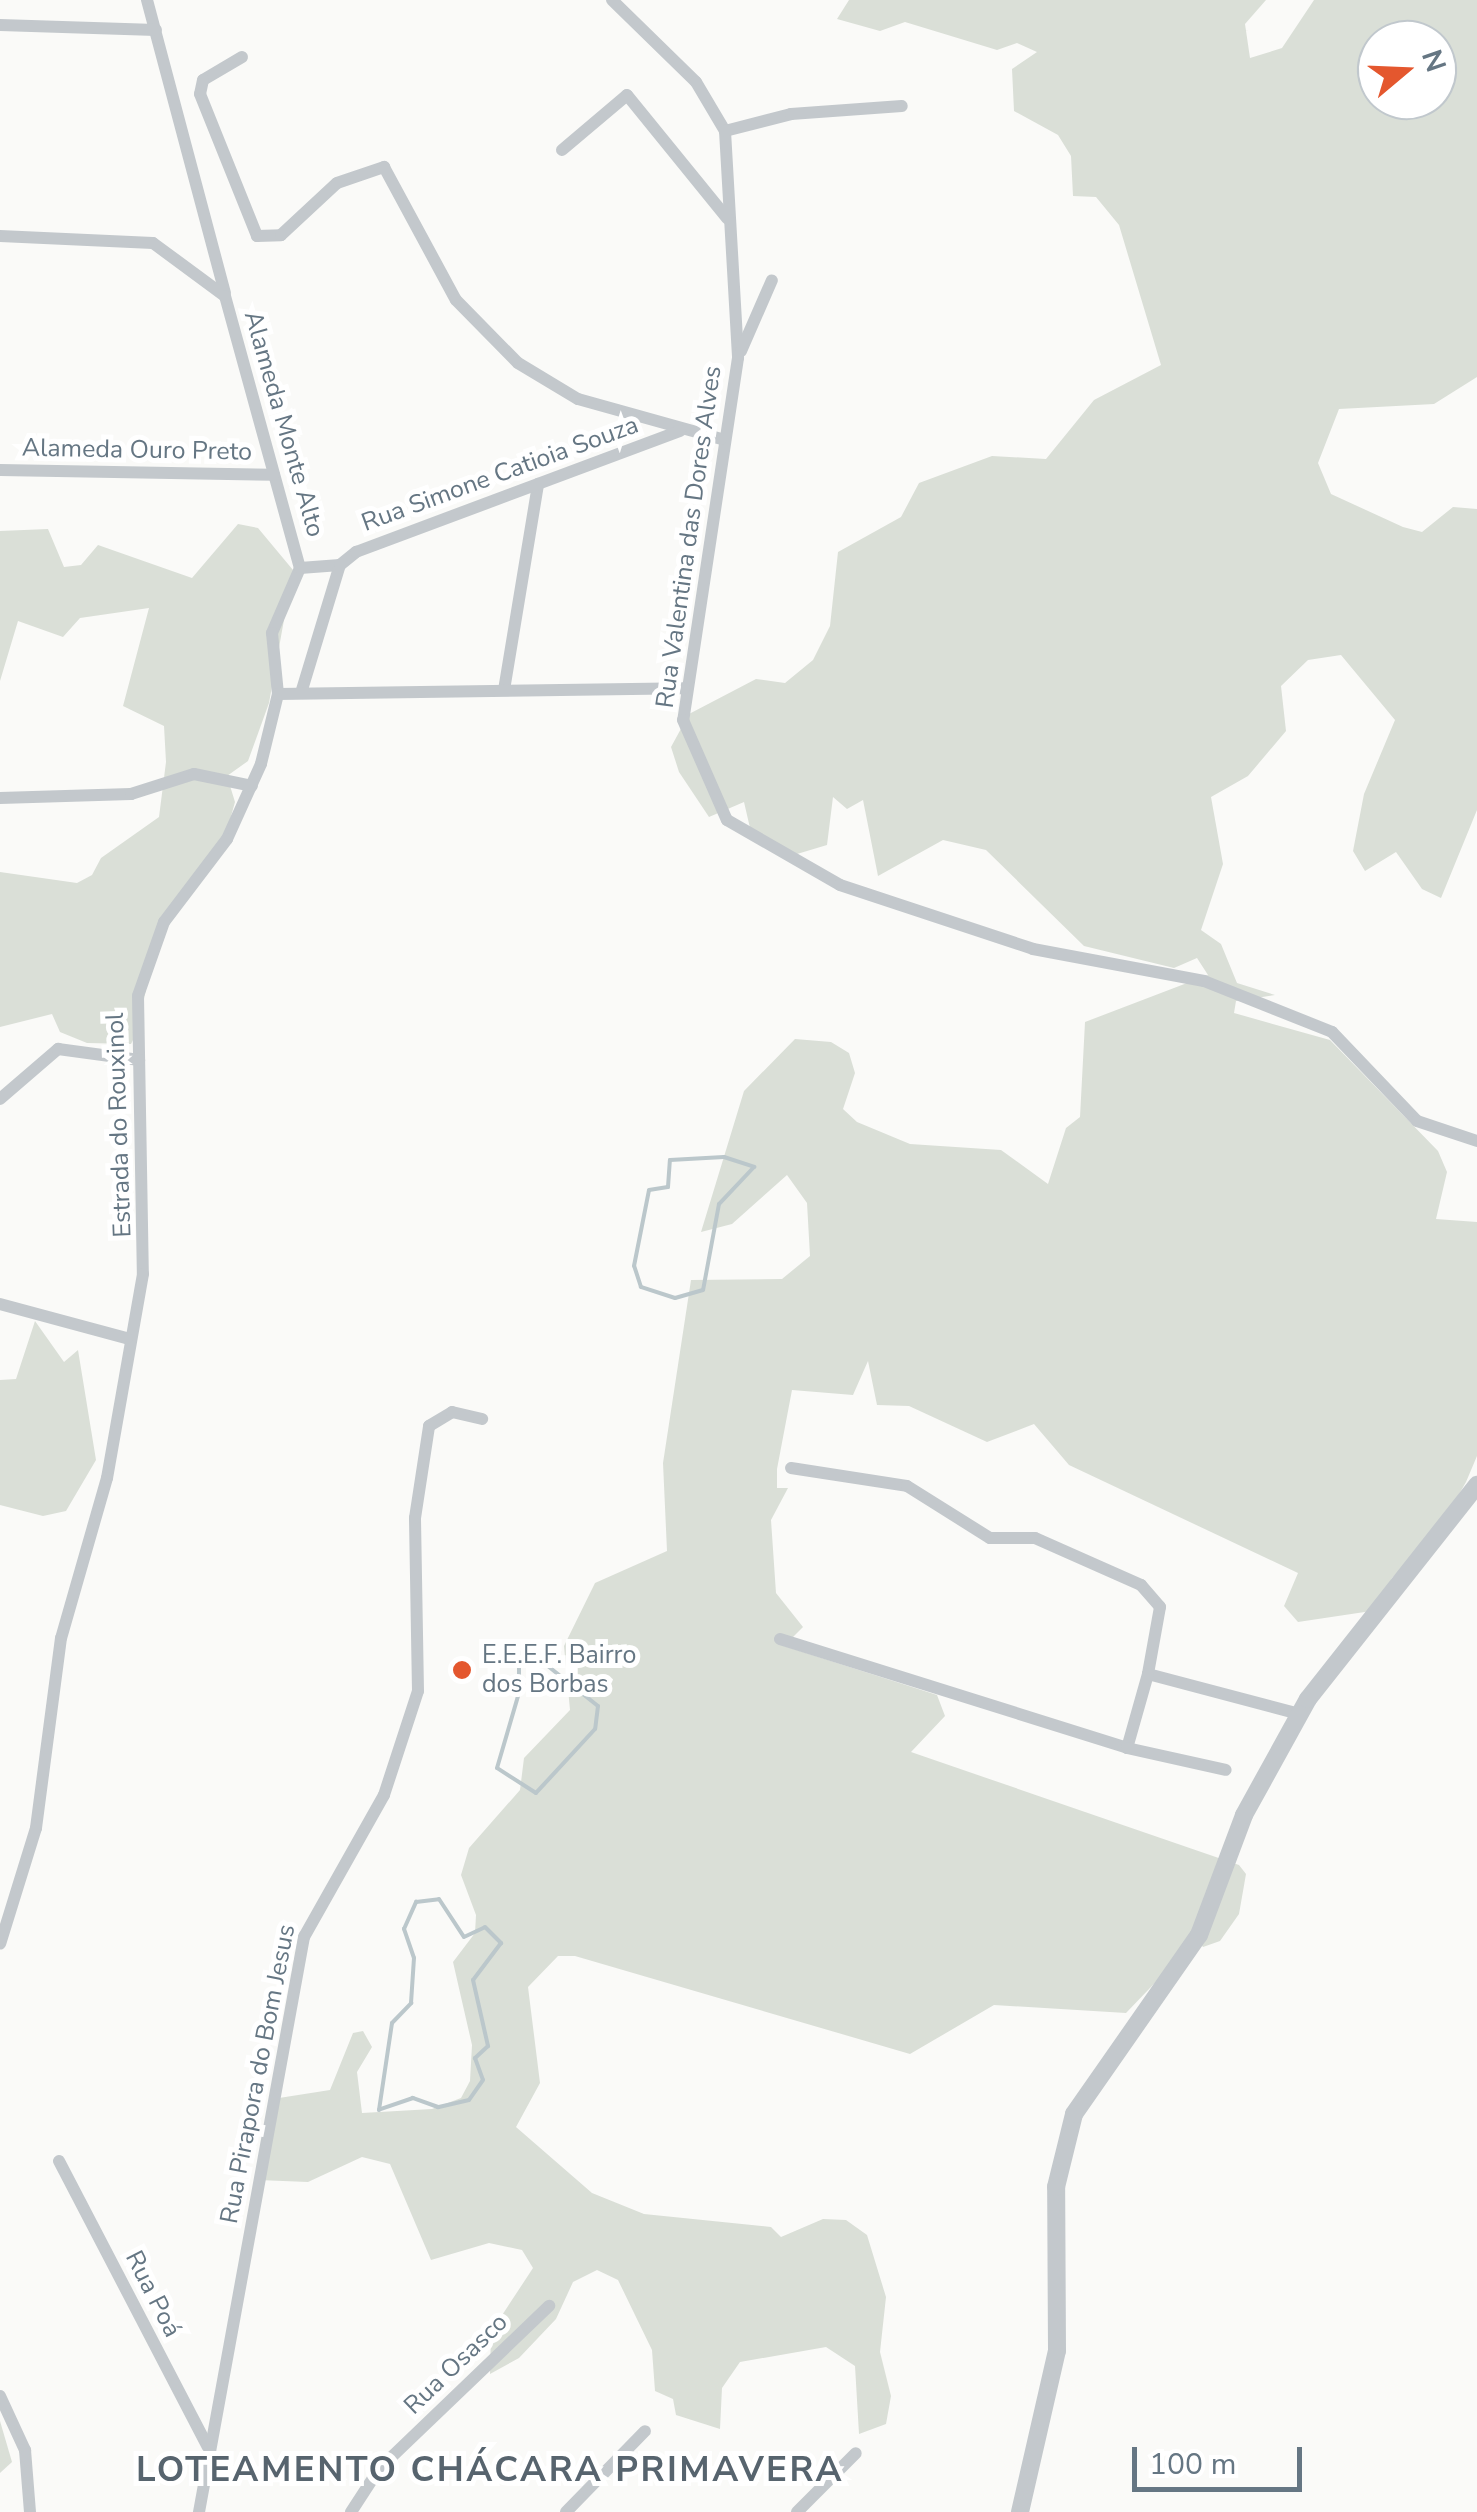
<!DOCTYPE html>
<html>
<head>
<meta charset="utf-8">
<style>
	body { margin:0 }
	#map { position:relative; width:1477px; height:2512px; overflow:hidden; background:#fafaf8; font-family:"Nunito Sans",sans-serif }
	div>[style] { position:absolute }
	.green>* { inset:0; background:#dadfd7 }
	.stream>* { height:4px; margin:-2px; padding:0 2px; transform-origin:2px; border-radius:2px; background:#bbc7cb }
	.minor>* { height:12px; margin:-6px; padding:0 6px; transform-origin:6px; border-radius:6px; background:#c3c8cc }
	.tertiary>* { height:18px; margin:-9px; padding:0 9px; transform-origin:9px; border-radius:9px; background:#c3c8cc }
	.dots>* { width:28px; height:28px; translate:-50% -50%; box-sizing:border-box; border:5px solid #fff; border-radius:50% }
	span { translate:-50% -50%; white-space:nowrap; text-align:center; line-height:1.15; -webkit-text-stroke:10px #fff; paint-order:stroke }
	.street-label { font-size:25px; color:#657683 }
	.poi-label { font-size:25px; color:#657683 }
	.left { translate:0 -50%; text-align:left }
	.district-label { font-size:35px; color:#57646e; font-weight:700; letter-spacing:2.5px }
	.north { position:absolute; left:1357px; top:20px; width:100px; height:100px; box-sizing:border-box; background:#fff; border:2px solid #c1c8cd; border-radius:50%; rotate:71deg; font-size:28px; font-weight:700; line-height:40px; text-align:center; color:#657683 }
	.north::after { content:''; display:block; margin:auto; width:35px; height:45px; background:#e4572e; clip-path:polygon(50% 0,100% 100%,50% 72%,0 100%) }
	.scale { position:absolute; left:1132px; top:2447px; width:170px; height:45px; box-sizing:border-box; border:5px solid #657683; border-top:0; padding-left:12px; font-size:30px; line-height:35px; white-space:nowrap; color:#657683; -webkit-text-stroke:8px #fff; paint-order:stroke }
</style>
</head>
<body>
<div id="map">
	<div class="green">
		<i style="clip-path:polygon(evenodd,849px 0,1266px 0,1245px 24px,1250px 58px,1282px 48px,1314px 0,1477px 0,1477px 377px,1434px 404px,1339px 409px,1318px 463px,1331px 494px,1403px 527px,1422px 532px,1453px 507px,1477px 509px,1477px 810px,1441px 898px,1422px 889px,1396px 852px,1365px 871px,1353px 851px,1364px 794px,1395px 720px,1341px 655px,1308px 660px,1281px 686px,1286px 731px,1248px 776px,1211px 797px,1223px 864px,1201px 930px,1221px 944px,1237px 983px,1275px 995px,1236px 1001px,1234px 1013px,1330px 1040px,1438px 1151px,1447px 1172px,1436px 1219px,1477px 1222px,1477px 1456px,1466px 1482px,1434px 1538px,1392px 1578px,1378px 1610px,1298px 1622px,1284px 1606px,1298px 1573px,1069px 1465px,1034px 1424px,987px 1442px,909px 1406px,877px 1405px,868px 1361px,853px 1395px,792px 1390px,777px 1469px,777px 1488px,788px 1488px,771px 1520px,776px 1593px,803px 1627px,784px 1646px,937px 1695px,945px 1716px,911px 1752px,1239px 1865px,1246px 1874px,1239px 1914px,1220px 1941px,1203px 1947px,1197px 1939px,1126px 2013px,994px 2005px,910px 2054px,575px 1956px,558px 1956px,528px 1987px,540px 2083px,516px 2127px,592px 2193px,644px 2214px,771px 2227px,781px 2237px,823px 2219px,846px 2220px,867px 2235px,886px 2297px,880px 2352px,891px 2396px,886px 2424px,859px 2434px,855px 2366px,826px 2347px,740px 2362px,722px 2388px,720px 2429px,676px 2415px,673px 2399px,655px 2391px,652px 2350px,618px 2280px,597px 2270px,573px 2282px,556px 2319px,519px 2358px,490px 2374px,491px 2332px,533px 2268px,522px 2250px,489px 2243px,431px 2260px,390px 2164px,362px 2157px,308px 2182px,258px 2180px,279px 2098px,330px 2090px,353px 2033px,363px 2031px,372px 2047px,357px 2072px,362px 2113px,432px 2109px,461px 2098px,470px 2081px,472px 2045px,453px 1962px,475px 1933px,476px 1915px,461px 1875px,469px 1848px,520px 1790px,524px 1758px,570px 1710px,564px 1646px,595px 1583px,667px 1551px,663px 1463px,691px 1280px,782px 1279px,810px 1256px,807px 1203px,787px 1175px,732px 1224px,701px 1232px,744px 1091px,795px 1039px,831px 1042px,849px 1053px,855px 1073px,843px 1109px,857px 1122px,910px 1144px,1001px 1150px,1048px 1184px,1066px 1128px,1080px 1117px,1085px 1022px,1208px 975px,1197px 958px,1174px 968px,1084px 946px,986px 850px,943px 840px,878px 876px,863px 800px,847px 809px,833px 797px,827px 845px,797px 854px,750px 828px,744px 802px,709px 817px,679px 772px,671px 747px,689px 714px,756px 679px,785px 683px,813px 660px,830px 626px,838px 552px,901px 517px,919px 483px,992px 456px,1046px 459px,1094px 400px,1161px 365px,1119px 225px,1096px 197px,1073px 196px,1071px 156px,1058px 135px,1014px 111px,1012px 69px,1037px 52px,1017px 43px,997px 50px,905px 22px,880px 31px,837px 19px,849px 0,1377px 40px,1437px 40px,1437px 100px,1377px 100px,1377px 40px)"></i>
		<i style="clip-path:polygon(238px 524px,258px 528px,293px 570px,269px 703px,248px 761px,227px 776px,235px 802px,228px 827px,158px 933px,137px 1032px,131px 1044px,87px 1043px,60px 1032px,52px 1014px,0 1027px,0 872px,77px 883px,92px 875px,101px 858px,159px 817px,166px 762px,164px 726px,123px 706px,149px 608px,80px 618px,63px 637px,18px 621px,0 681px,0 531px,48px 529px,64px 567px,81px 565px,98px 545px,192px 578px)"></i>
		<i style="clip-path:polygon(35px 1321px,64px 1362px,78px 1350px,96px 1460px,66px 1511px,43px 1516px,0 1505px,0 1380px,16px 1379px)"></i>
		<i style="clip-path:polygon(0 2421px,12px 2462px,0 2473px)"></i>
	</div>
	<div class="stream">
		<i style="left:724px;top:1157px;width:32px;rotate:18deg"></i>
		<i style="left:754px;top:1167px;width:51px;rotate:133.4deg"></i>
		<i style="left:719px;top:1204px;width:87px;rotate:100.5deg"></i>
		<i style="left:703px;top:1290px;width:29px;rotate:164deg"></i>
		<i style="left:675px;top:1298px;width:36px;rotate:-162deg"></i>
		<i style="left:641px;top:1287px;width:22px;rotate:-108deg"></i>
		<i style="left:634px;top:1266px;width:77px;rotate:-78.8deg"></i>
		<i style="left:649px;top:1190px;width:19px;rotate:-9deg"></i>
		<i style="left:668px;top:1187px;width:27px;rotate:-86deg"></i>
		<i style="left:670px;top:1160px;width:54px;rotate:-3.2deg"></i>
		<i style="left:519px;top:1643px;width:101px;rotate:38.6deg"></i>
		<i style="left:598px;top:1706px;width:23px;rotate:97deg"></i>
		<i style="left:595px;top:1729px;width:87px;rotate:132.7deg"></i>
		<i style="left:536px;top:1793px;width:46px;rotate:-147.3deg"></i>
		<i style="left:497px;top:1768px;width:78px;rotate:-73.7deg"></i>
		<i style="left:519px;top:1693px;width:50px;rotate:-90deg"></i>
		<i style="left:439px;top:1899px;width:45px;rotate:56.7deg"></i>
		<i style="left:464px;top:1937px;width:23px;rotate:-25deg"></i>
		<i style="left:485px;top:1927px;width:23px;rotate:45deg"></i>
		<i style="left:501px;top:1943px;width:46px;rotate:127.1deg"></i>
		<i style="left:473px;top:1980px;width:68px;rotate:77.2deg"></i>
		<i style="left:488px;top:2046px;width:18px;rotate:137deg"></i>
		<i style="left:475px;top:2058px;width:23px;rotate:70deg"></i>
		<i style="left:483px;top:2080px;width:24px;rotate:125deg"></i>
		<i style="left:469px;top:2100px;width:32px;rotate:167deg"></i>
		<i style="left:438px;top:2107px;width:27px;rotate:-160deg"></i>
		<i style="left:413px;top:2098px;width:36px;rotate:161deg"></i>
		<i style="left:379px;top:2110px;width:88px;rotate:-81.5deg"></i>
		<i style="left:392px;top:2023px;width:28px;rotate:-46deg"></i>
		<i style="left:411px;top:2003px;width:45px;rotate:-86.2deg"></i>
		<i style="left:414px;top:1958px;width:31px;rotate:-109deg"></i>
		<i style="left:404px;top:1929px;width:30px;rotate:-66deg"></i>
		<i style="left:416px;top:1902px;width:23px;rotate:-7deg"></i>
	</div>
	<div class="minor">
		<i style="left:147px;top:0;width:303px;rotate:75.1deg"></i>
		<i style="left:612px;top:0;width:117px;rotate:44.3deg"></i>
		<i style="left:696px;top:82px;width:57px;rotate:59.4deg"></i>
		<i style="left:725px;top:131px;width:227px;rotate:86.7deg"></i>
		<i style="left:738px;top:358px;width:366px;rotate:98.6deg"></i>
		<i style="left:683px;top:720px;width:109px;rotate:66.3deg"></i>
		<i style="left:727px;top:820px;width:130px;rotate:29.9deg"></i>
		<i style="left:840px;top:885px;width:203px;rotate:18.3deg"></i>
		<i style="left:1033px;top:949px;width:174px;rotate:10.6deg"></i>
		<i style="left:1204px;top:981px;width:138px;rotate:21.7deg"></i>
		<i style="left:1332px;top:1032px;width:123px;rotate:46.3deg"></i>
		<i style="left:1417px;top:1121px;width:63px;rotate:18.4deg"></i>
		<i style="left:0;top:25px;width:156px;rotate:1.8deg"></i>
		<i style="left:242px;top:57px;width:45px;rotate:149.5deg"></i>
		<i style="left:203px;top:80px;width:14px;rotate:102deg"></i>
		<i style="left:200px;top:94px;width:153px;rotate:68.1deg"></i>
		<i style="left:257px;top:236px;width:24px;rotate:-2deg"></i>
		<i style="left:281px;top:235px;width:76px;rotate:-42.9deg"></i>
		<i style="left:337px;top:183px;width:50px;rotate:-18.8deg"></i>
		<i style="left:384px;top:167px;width:151px;rotate:61.6deg"></i>
		<i style="left:456px;top:300px;width:88px;rotate:45.5deg"></i>
		<i style="left:518px;top:363px;width:70px;rotate:31deg"></i>
		<i style="left:578px;top:399px;width:148px;rotate:15.6deg"></i>
		<i style="left:725px;top:131px;width:68px;rotate:-14.4deg"></i>
		<i style="left:791px;top:114px;width:111px;rotate:-4.1deg"></i>
		<i style="left:562px;top:150px;width:85px;rotate:-40.2deg"></i>
		<i style="left:627px;top:95px;width:159px;rotate:50.9deg"></i>
		<i style="left:0;top:236px;width:153px;rotate:2.6deg"></i>
		<i style="left:153px;top:243px;width:89px;rotate:36.4deg"></i>
		<i style="left:225px;top:296px;width:282px;rotate:74.6deg"></i>
		<i style="left:300px;top:568px;width:71px;rotate:113.3deg"></i>
		<i style="left:272px;top:633px;width:61px;rotate:84.4deg"></i>
		<i style="left:278px;top:694px;width:72px;rotate:103.7deg"></i>
		<i style="left:261px;top:764px;width:82px;rotate:114.4deg"></i>
		<i style="left:227px;top:839px;width:104px;rotate:127.2deg"></i>
		<i style="left:164px;top:922px;width:78px;rotate:109.4deg"></i>
		<i style="left:138px;top:996px;width:278px;rotate:89deg"></i>
		<i style="left:143px;top:1274px;width:207px;rotate:100deg"></i>
		<i style="left:107px;top:1478px;width:166px;rotate:106deg"></i>
		<i style="left:61px;top:1638px;width:192px;rotate:97.5deg"></i>
		<i style="left:36px;top:1828px;width:121px;rotate:107.2deg"></i>
		<i style="left:741px;top:351px;width:77px;rotate:-66.4deg"></i>
		<i style="left:0;top:470px;width:274px;rotate:1deg"></i>
		<i style="left:300px;top:568px;width:40px;rotate:-4.3deg"></i>
		<i style="left:504px;top:690px;width:209px;rotate:-80.6deg"></i>
		<i style="left:301px;top:693px;width:134px;rotate:-73.1deg"></i>
		<i style="left:340px;top:565px;width:21px;rotate:-39deg"></i>
		<i style="left:356px;top:552px;width:346px;rotate:-20.5deg"></i>
		<i style="left:278px;top:694px;width:406px;rotate:-0.8deg"></i>
		<i style="left:0;top:798px;width:131px;rotate:-1.7deg"></i>
		<i style="left:131px;top:794px;width:66px;rotate:-17.6deg"></i>
		<i style="left:194px;top:774px;width:59px;rotate:11.7deg"></i>
		<i style="left:0;top:1099px;width:77px;rotate:-40.8deg"></i>
		<i style="left:58px;top:1049px;width:82px;rotate:7.7deg"></i>
		<i style="left:0;top:1304px;width:131px;rotate:15.1deg"></i>
		<i style="left:791px;top:1468px;width:117px;rotate:8.8deg"></i>
		<i style="left:907px;top:1486px;width:98px;rotate:32.1deg"></i>
		<i style="left:990px;top:1538px;width:45px"></i>
		<i style="left:1035px;top:1538px;width:116px;rotate:23.9deg"></i>
		<i style="left:1141px;top:1585px;width:29px;rotate:49deg"></i>
		<i style="left:1160px;top:1607px;width:68px;rotate:100.2deg"></i>
		<i style="left:1148px;top:1674px;width:156px;rotate:14.8deg"></i>
		<i style="left:780px;top:1639px;width:364px;rotate:17.4deg"></i>
		<i style="left:1148px;top:1674px;width:77px;rotate:105.8deg"></i>
		<i style="left:1127px;top:1748px;width:101px;rotate:12.5deg"></i>
		<i style="left:59px;top:2161px;width:322px;rotate:62.5deg"></i>
		<i style="left:0;top:2396px;width:60px;rotate:65.2deg"></i>
		<i style="left:25px;top:2450px;width:62px;rotate:85.4deg"></i>
		<i style="left:199px;top:2512px;width:585px;rotate:-79.65deg"></i>
		<i style="left:304px;top:1937px;width:163px;rotate:-60.6deg"></i>
		<i style="left:384px;top:1795px;width:109px;rotate:-71.9deg"></i>
		<i style="left:418px;top:1691px;width:173px;rotate:-91deg"></i>
		<i style="left:415px;top:1518px;width:93px;rotate:-81.3deg"></i>
		<i style="left:429px;top:1426px;width:27px;rotate:-31deg"></i>
		<i style="left:452px;top:1412px;width:31px;rotate:13deg"></i>
		<i style="left:351px;top:2512px;width:51px;rotate:-56.9deg"></i>
		<i style="left:379px;top:2469px;width:236px;rotate:-43.8deg"></i>
		<i style="left:566px;top:2512px;width:113px;rotate:-45.7deg"></i>
		<i style="left:797px;top:2512px;width:83px;rotate:-45deg"></i>
	</div>
	<div class="tertiary">
		<i style="left:1020px;top:2512px;width:165px;rotate:-77.1deg"></i>
		<i style="left:1057px;top:2351px;width:164px;rotate:-90.3deg"></i>
		<i style="left:1056px;top:2187px;width:75px;rotate:-76.1deg"></i>
		<i style="left:1074px;top:2114px;width:218px;rotate:-55.1deg"></i>
		<i style="left:1199px;top:1935px;width:128px;rotate:-69.4deg"></i>
		<i style="left:1244px;top:1815px;width:132px;rotate:-61.1deg"></i>
		<i style="left:1308px;top:1699px;width:273px;rotate:-51.7deg"></i>
	</div>
	<div class="dots">
		<i style="left:462px;top:1670px;background:#e4572e"></i>
	</div>
	<div class="street-label">
		<span style="left:284px;top:424px;rotate:74deg">Alameda Monte Alto</span>
		<span style="left:137px;top:450px;rotate:1deg">Alameda Ouro Preto</span>
		<span style="left:500px;top:474px;rotate:-20deg">Rua Simone Catioia Souza</span>
		<span style="left:689px;top:537px;rotate:-82deg">Rua Valentina das Dores Alves</span>
		<span style="left:119px;top:1125px;rotate:-92deg">Estrada do Rouxinol</span>
		<span style="left:258px;top:2074px;rotate:-79deg">Rua Pirapora do Bom Jesus</span>
		<span style="left:153px;top:2294px;rotate:63deg">Rua Poá</span>
		<span style="left:456px;top:2364px;rotate:-44deg">Rua Osasco</span>
	</div>
	<div class="poi-label">
		<span class="left" style="left:482px;top:1670px">E.E.E.F. Bairro<br>dos Borbas</span>
	</div>
	<div class="district-label">
		<span style="left:490px;top:2470px">LOTEAMENTO CHÁCARA PRIMAVERA</span>
	</div>
	<div class="north">N</div>
	<div class="scale">100 m</div>
</div>
</body>
</html>
